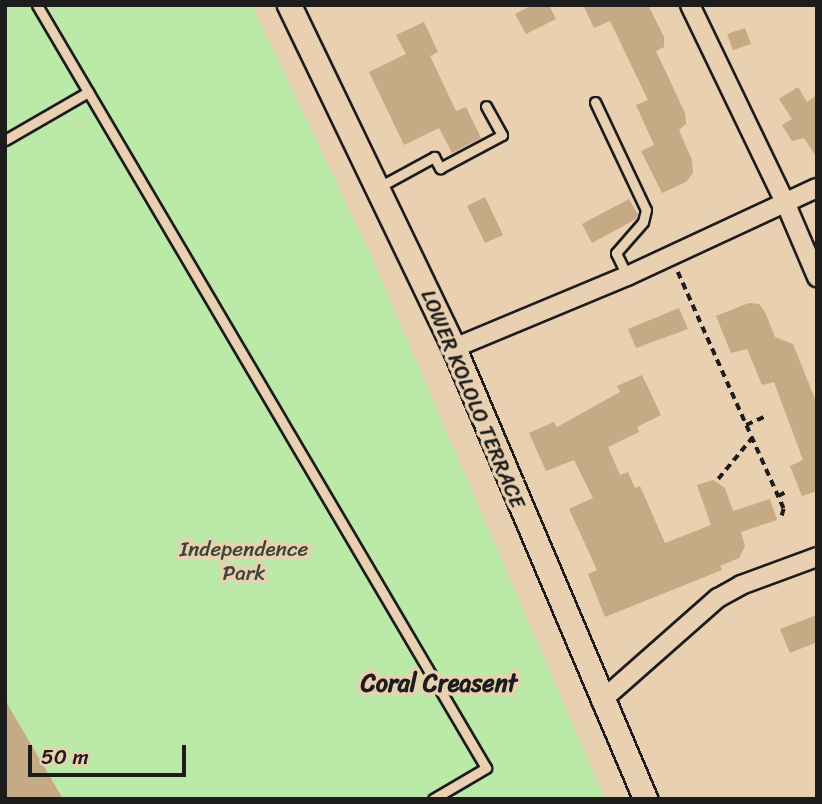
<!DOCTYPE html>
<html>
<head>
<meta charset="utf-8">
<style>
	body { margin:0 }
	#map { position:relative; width:822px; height:804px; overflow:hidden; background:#e8d0b1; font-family:Sriracha,sans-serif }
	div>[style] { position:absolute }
	.green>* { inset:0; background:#bbe9a7 }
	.building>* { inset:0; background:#c6a985 }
	.path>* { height:3.5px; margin-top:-1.75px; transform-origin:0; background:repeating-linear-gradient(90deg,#1c1c1c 0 7px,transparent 0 12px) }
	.roads { filter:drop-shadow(2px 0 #1c1c1c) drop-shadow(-2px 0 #1c1c1c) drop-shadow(0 2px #1c1c1c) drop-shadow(0 -2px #1c1c1c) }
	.service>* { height:9px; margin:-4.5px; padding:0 4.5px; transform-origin:4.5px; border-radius:4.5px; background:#e8d0b1 }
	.minor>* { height:18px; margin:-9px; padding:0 9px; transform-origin:9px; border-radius:9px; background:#e8d0b1 }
	.tertiary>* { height:23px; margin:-11.5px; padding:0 11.5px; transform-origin:11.5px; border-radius:11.5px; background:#e8d0b1 }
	span { translate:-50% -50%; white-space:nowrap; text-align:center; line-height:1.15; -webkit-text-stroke:7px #e8d0b1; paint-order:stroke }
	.street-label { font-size:21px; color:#1c1c1c }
	.park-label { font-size:21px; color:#3c4538 }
	.quarter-label { font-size:24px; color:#1c1c1c; font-weight:700 }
	.frame { position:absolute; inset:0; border:7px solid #1c1c1c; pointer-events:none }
	.scale { position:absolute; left:28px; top:745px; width:158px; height:32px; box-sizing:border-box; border:4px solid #1c1c1c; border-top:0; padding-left:9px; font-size:21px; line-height:24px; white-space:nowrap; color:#1c1c1c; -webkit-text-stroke:5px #e8d0b1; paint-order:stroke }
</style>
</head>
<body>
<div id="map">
	<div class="green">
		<i style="clip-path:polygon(5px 5px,252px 5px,368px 249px,605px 799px,5px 799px)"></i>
	</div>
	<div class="building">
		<i style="clip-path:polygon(532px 5px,549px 5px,556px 19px,526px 34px,515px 14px)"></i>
		<i style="clip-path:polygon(583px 5px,648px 5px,664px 37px,664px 47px,656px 51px,685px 113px,686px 124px,679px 130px,692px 160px,693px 173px,686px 182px,662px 193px,641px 151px,654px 145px,636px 105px,648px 100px,610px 21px,594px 28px)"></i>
		<i style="clip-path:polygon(424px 22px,438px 52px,430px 56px,456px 111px,466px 107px,481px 138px,452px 153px,439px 128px,404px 145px,369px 72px,406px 54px,396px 35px)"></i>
		<i style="clip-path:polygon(745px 28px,751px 44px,733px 50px,727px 34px)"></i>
		<i style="clip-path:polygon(798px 87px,807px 102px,817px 95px,817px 158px,804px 138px,792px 141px,782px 125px,792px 119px,779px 99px)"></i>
		<i style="clip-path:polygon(485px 197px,503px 235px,485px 243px,467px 206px)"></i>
		<i style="clip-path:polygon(629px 199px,638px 215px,636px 219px,592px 243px,582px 224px)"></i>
		<i style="clip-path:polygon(749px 303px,759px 304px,765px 312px,775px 337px,793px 344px,817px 404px,817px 491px,802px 496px,790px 466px,803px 460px,774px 382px,762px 385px,747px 349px,731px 353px,716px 316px)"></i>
		<i style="clip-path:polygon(679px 308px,688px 329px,636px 348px,628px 329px)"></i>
		<i style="clip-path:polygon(642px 375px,661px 415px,637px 427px,639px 432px,608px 447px,620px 475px,628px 472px,635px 488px,640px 486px,665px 543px,711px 525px,697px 485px,713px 480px,725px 488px,733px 511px,770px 499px,777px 520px,741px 532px,745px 546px,739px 558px,720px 566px,722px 570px,605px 617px,588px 574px,597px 570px,569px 509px,593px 498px,574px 460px,546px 471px,529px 433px,554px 422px,557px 427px,620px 392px,617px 386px)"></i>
		<i style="clip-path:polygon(817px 615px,817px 642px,790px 653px,780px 629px)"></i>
		<i style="clip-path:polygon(5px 700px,63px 799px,5px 799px)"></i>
	</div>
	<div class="path">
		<i style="left:678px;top:272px;width:260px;rotate:65.9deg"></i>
		<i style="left:784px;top:509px;width:10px;rotate:107deg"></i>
		<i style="left:746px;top:425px;width:24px;rotate:-24deg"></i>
		<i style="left:718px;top:479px;width:53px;rotate:-50.3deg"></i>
		<i style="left:778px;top:496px;width:11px;rotate:-27deg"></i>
	</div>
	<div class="roads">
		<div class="service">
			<i style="left:37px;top:5px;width:885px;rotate:59.52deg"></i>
			<i style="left:486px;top:768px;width:61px;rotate:149.7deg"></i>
			<i style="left:595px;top:102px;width:119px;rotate:64.7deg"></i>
			<i style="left:646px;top:210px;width:12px;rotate:104deg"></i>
			<i style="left:643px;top:222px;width:41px;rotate:131.1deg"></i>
			<i style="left:616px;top:253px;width:25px;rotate:64deg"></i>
			<i style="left:5px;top:140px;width:96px;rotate:-30deg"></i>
			<i style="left:379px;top:187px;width:63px;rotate:-28.6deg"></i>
			<i style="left:434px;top:157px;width:13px;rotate:61deg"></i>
			<i style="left:440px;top:168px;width:70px;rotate:-28deg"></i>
			<i style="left:502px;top:135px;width:33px;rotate:-119deg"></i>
		</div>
		<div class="minor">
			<i style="left:690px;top:5px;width:219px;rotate:64.3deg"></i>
			<i style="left:785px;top:202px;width:82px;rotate:66.9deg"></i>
			<i style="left:454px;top:348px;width:187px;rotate:-22.6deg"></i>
			<i style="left:627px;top:276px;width:209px;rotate:-24.9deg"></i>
			<i style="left:601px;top:701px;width:156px;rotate:-41.4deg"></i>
			<i style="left:718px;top:598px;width:26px;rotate:-29deg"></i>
			<i style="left:741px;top:585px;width:81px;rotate:-20.2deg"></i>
		</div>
		<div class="tertiary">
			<i style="left:289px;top:5px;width:381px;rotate:64.3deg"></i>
			<i style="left:454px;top:348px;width:490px;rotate:67deg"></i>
		</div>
	</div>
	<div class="street-label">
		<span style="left:473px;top:399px;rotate:67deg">LOWER KOLOLO TERRACE</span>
	</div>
	<div class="park-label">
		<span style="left:244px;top:561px">Independence<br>Park</span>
	</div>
	<div class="quarter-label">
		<span style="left:439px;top:684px">Coral Creasent</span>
	</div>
	<div class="frame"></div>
	<div class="scale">50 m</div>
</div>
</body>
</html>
